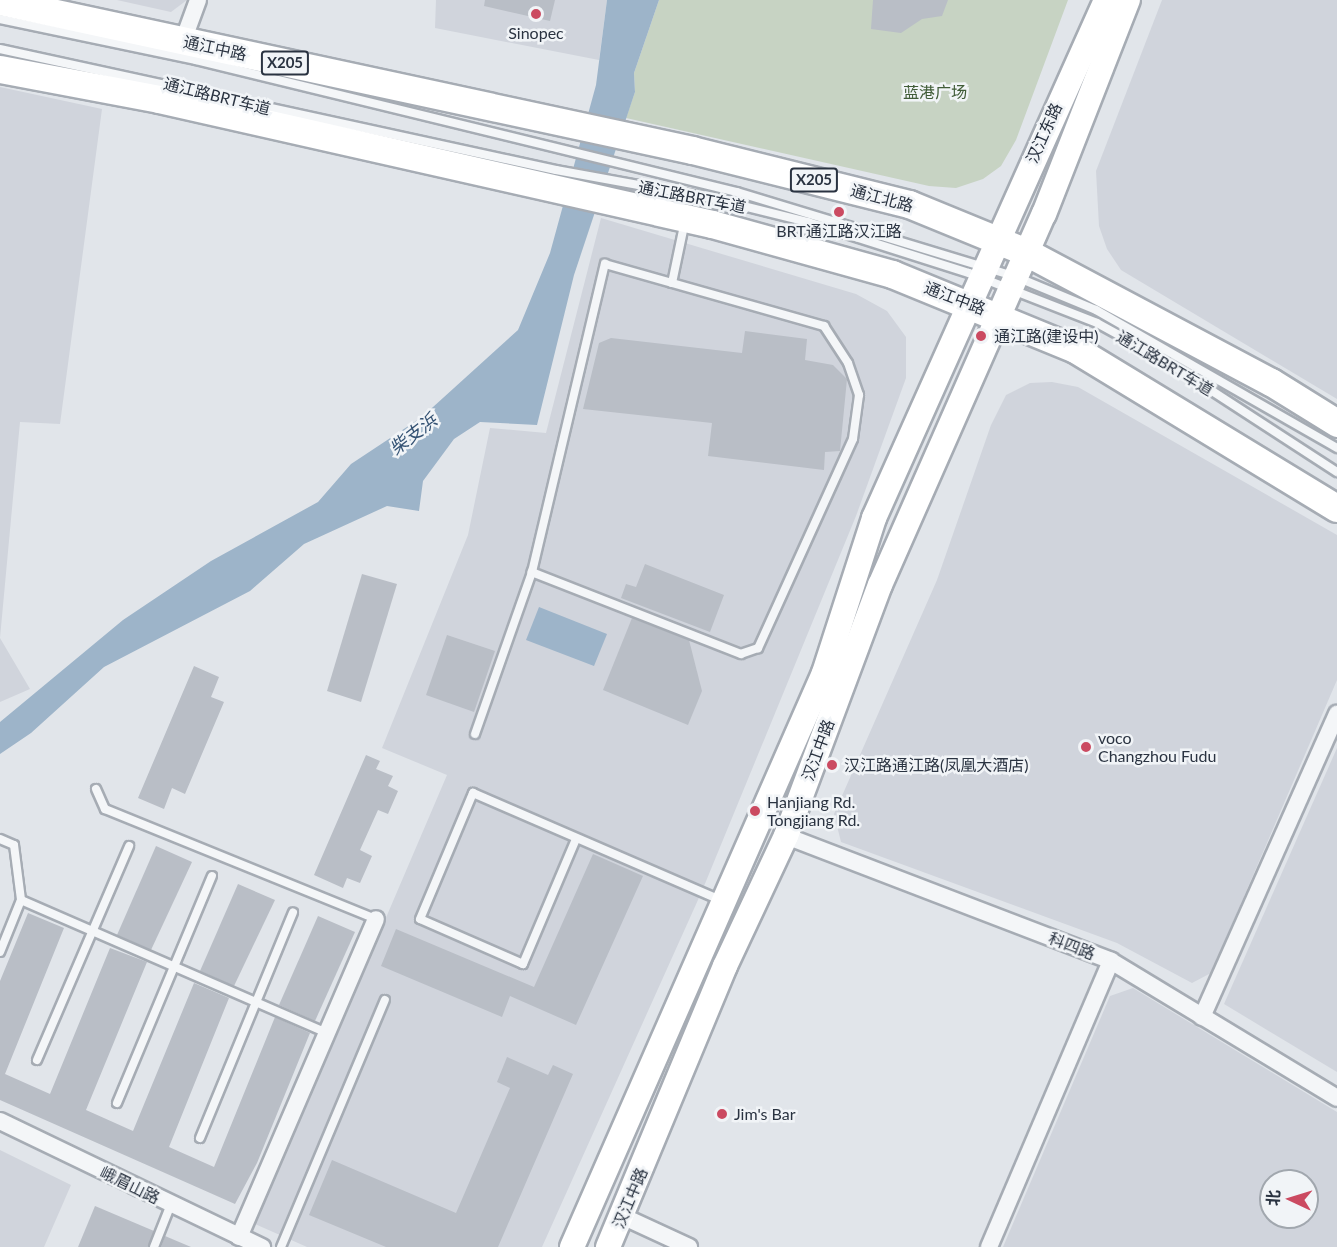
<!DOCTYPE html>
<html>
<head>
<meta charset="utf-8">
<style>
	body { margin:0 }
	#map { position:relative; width:1337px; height:1247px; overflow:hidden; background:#e1e5ea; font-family:Lato,"Noto Sans SC",sans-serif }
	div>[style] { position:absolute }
	.built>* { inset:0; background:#d0d4dc }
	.green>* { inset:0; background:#c7d3c3 }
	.water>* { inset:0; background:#9db4c9 }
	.building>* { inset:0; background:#b9bec6 }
	.roads { filter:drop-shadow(2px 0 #a6acb4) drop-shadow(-2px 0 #a6acb4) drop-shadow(0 2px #a6acb4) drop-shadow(0 -2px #a6acb4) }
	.service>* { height:8px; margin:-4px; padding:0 4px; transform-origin:4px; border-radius:4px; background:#f4f6f8 }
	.minor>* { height:16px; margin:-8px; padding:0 8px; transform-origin:8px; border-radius:8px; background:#f4f6f8 }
	.secondary>* { height:24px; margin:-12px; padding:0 12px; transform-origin:12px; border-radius:12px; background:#fff }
	.primary>* { height:27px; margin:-13.5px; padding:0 13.5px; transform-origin:13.5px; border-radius:13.5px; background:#fff }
	.dots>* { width:16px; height:16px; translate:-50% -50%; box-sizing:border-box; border:3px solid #f1f4f7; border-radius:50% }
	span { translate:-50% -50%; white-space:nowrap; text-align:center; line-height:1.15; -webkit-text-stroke:5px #f1f4f7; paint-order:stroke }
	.shield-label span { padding:2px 4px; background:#f1f4f7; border:2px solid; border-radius:4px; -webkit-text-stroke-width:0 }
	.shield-label { font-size:15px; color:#2a3341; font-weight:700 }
	.poi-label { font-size:16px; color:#2a3341 }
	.left { translate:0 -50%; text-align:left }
	.street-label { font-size:16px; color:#2a3341 }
	.park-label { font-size:16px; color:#405c38 }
	.water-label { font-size:18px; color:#355374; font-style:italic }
	.north { position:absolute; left:1259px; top:1169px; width:60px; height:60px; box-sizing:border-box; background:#f1f4f7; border:2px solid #a1a7ae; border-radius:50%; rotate:274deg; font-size:16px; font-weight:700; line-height:24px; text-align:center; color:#2a3341 }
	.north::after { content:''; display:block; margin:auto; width:21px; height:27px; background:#cb4a61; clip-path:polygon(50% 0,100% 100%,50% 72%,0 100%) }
</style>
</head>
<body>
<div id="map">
	<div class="built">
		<i style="clip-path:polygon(117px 0,187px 0,171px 12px)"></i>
		<i style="clip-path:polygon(436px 0,607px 0,599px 60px,435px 28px)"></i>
		<i style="clip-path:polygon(1162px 0,1337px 0,1337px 399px,1121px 270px,1107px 249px,1099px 226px,1096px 171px)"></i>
		<i style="clip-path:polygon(0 87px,102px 109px,60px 424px,20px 422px,0 638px,30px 689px,0 702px)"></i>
		<i style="clip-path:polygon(601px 218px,856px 294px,887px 311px,906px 337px,906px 378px,856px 516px,702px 891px,542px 1247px,307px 1247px,255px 1224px,447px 775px,382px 748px,468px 535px,490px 428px,546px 433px)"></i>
		<i style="clip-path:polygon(1052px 382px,1078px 387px,1337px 535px,1337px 680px,1211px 973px,1192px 983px,1117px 943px,841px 842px,834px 814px,937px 580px,991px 425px,1006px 395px,1030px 383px)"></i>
		<i style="clip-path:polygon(1337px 748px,1337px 1072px,1224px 1004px)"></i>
		<i style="clip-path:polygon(evenodd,1133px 988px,1337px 1112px,1337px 1247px,1003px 1247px,1110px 996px,1133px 988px,1271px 1181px,1307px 1181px,1307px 1217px,1271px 1217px,1271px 1181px)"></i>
		<i style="clip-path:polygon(0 1150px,71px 1185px,44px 1247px,0 1247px)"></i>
	</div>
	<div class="green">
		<i style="clip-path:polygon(659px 0,1068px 0,1016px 140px,1001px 166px,983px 179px,956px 188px,929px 186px,626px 118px,635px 92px,634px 73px)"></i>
	</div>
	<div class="water">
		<i style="clip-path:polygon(607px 0,659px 0,634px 73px,635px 92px,574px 275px,537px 425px,480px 422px,454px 439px,423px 481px,419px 511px,387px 506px,304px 544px,250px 591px,104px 667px,31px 733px,0 754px,0 722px,123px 620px,211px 561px,318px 502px,351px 464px,422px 417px,518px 330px,550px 253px,596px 85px)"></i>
		<i style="clip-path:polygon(539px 607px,607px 634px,594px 666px,526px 640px)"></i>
	</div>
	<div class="building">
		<i style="clip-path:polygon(485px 0,555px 0,550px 21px,484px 6px)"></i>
		<i style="clip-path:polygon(873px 0,948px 0,942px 16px,922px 19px,901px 33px,871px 29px)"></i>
		<i style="clip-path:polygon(745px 331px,807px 339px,805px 360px,833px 365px,847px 379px,840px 451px,825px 452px,824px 470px,708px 456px,712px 423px,583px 409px,599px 343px,611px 338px,742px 353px)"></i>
		<i style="clip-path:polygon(645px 564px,724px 595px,710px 632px,621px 598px,626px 584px,636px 587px)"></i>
		<i style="clip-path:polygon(362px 574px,397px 584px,361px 702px,327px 691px)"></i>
		<i style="clip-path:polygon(632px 618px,689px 640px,702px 691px,688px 725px,603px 690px)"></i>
		<i style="clip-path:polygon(447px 635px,495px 651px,474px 712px,426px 695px)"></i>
		<i style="clip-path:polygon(194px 666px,219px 677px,211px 697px,224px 702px,185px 794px,172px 788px,164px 809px,138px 798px)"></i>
		<i style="clip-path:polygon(366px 755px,380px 761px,376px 769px,393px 776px,388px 786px,398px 791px,388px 814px,378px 810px,360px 850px,372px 856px,360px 883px,347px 878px,343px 888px,314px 875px)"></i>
		<i style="clip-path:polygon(156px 846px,192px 862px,151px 950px,117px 935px)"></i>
		<i style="clip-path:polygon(593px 854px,643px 876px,576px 1025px,510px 996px,502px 1017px,381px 966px,396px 929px,534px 987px)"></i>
		<i style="clip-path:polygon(238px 884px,275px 900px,234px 986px,200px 971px)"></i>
		<i style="clip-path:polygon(28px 913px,64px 928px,5px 1074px,50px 1094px,110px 948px,147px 962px,86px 1110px,133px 1131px,194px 983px,229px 998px,169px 1147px,214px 1167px,275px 1017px,310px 1033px,257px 1163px,235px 1204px,0 1100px,0 981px)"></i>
		<i style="clip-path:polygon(318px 916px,355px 932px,315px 1021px,279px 1005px)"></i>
		<i style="clip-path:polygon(507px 1057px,548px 1075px,553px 1065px,573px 1074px,498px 1247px,386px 1247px,309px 1215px,332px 1160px,456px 1213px,510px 1088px,497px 1082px)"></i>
		<i style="clip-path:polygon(95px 1206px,154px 1231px,148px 1247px,78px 1247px)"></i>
		<i style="clip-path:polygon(165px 1236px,191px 1247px,161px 1247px)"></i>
	</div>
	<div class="roads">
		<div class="service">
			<i style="left:0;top:19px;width:200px;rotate:11.8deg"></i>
			<i style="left:196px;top:60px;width:557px;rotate:13.71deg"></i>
			<i style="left:737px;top:192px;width:289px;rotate:16.9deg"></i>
			<i style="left:1014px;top:276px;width:89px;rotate:22.5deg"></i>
			<i style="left:1096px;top:310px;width:278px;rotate:29.8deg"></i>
			<i style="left:0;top:49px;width:569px;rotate:12.28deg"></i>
			<i style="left:556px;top:170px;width:162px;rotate:10.3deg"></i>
			<i style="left:715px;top:199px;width:96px;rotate:13.9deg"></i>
			<i style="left:808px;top:222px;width:169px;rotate:17.6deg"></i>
			<i style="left:969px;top:273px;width:137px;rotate:21.3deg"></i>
			<i style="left:1097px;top:323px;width:79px;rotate:28.8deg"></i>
			<i style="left:1166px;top:361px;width:204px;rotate:33deg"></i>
			<i style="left:672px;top:283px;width:63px;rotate:-78.2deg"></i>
			<i style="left:475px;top:734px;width:172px;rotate:-70.6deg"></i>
			<i style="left:532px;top:572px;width:317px;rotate:-76.7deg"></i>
			<i style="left:605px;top:264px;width:228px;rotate:15.8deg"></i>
			<i style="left:824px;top:326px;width:44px;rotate:57deg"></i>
			<i style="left:848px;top:363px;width:34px;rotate:71deg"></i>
			<i style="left:859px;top:395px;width:44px;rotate:97.8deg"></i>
			<i style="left:853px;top:439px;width:230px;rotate:114.4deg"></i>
			<i style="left:758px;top:648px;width:18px;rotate:161deg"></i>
			<i style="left:741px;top:654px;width:225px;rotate:-158.6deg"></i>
			<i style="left:96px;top:789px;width:22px;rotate:66deg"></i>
			<i style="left:105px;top:809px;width:292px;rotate:22.1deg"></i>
			<i style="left:0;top:839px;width:15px;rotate:23deg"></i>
			<i style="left:14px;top:845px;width:55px;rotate:82.7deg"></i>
			<i style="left:21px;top:900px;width:56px;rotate:112deg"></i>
			<i style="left:576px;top:839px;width:136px;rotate:113deg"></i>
			<i style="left:523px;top:964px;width:112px;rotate:-156.4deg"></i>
			<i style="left:420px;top:919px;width:137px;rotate:-67.2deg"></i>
			<i style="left:473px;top:793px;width:272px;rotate:23.4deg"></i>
			<i style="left:21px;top:900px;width:334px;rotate:23.5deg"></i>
			<i style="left:37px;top:1060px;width:233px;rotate:-66.7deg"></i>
			<i style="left:117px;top:1103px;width:246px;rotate:-67.3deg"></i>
			<i style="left:200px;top:1138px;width:244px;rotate:-67.6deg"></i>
			<i style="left:154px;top:1247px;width:46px;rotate:-68.4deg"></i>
			<i style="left:281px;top:1247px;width:268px;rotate:-67.2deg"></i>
		</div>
		<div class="minor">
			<i style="left:183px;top:41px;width:44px;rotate:-69.9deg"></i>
			<i style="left:786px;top:836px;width:348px;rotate:21deg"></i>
			<i style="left:1111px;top:961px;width:264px;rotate:31.2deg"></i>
			<i style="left:1202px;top:1017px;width:332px;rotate:-66deg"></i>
			<i style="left:0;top:1121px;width:291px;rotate:25.7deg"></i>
			<i style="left:622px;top:1216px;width:74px;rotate:24.8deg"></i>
			<i style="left:239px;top:1237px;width:346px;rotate:-66.7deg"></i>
			<i style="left:989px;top:1247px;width:311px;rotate:-66.9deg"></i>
		</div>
		<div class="secondary">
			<i style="left:572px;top:1247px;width:627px;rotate:-66.3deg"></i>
			<i style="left:824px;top:673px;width:163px;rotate:-72.1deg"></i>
			<i style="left:874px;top:518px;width:568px;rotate:-65.87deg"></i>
			<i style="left:608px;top:1247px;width:304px;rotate:-67.4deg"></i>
			<i style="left:725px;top:966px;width:144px;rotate:-64.9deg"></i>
			<i style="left:786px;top:836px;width:268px;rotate:-69.5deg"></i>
			<i style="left:880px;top:585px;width:406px;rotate:-66.2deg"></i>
			<i style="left:1044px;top:214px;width:230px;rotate:-68.6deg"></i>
		</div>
		<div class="primary">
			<i style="left:0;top:1px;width:708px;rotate:12.15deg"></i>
			<i style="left:692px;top:150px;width:224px;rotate:14deg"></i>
			<i style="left:909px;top:204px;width:126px;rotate:22.3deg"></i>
			<i style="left:1026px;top:252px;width:277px;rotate:28deg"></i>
			<i style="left:1271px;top:382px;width:78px;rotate:31.8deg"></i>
			<i style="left:0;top:69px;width:162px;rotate:10.7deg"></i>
			<i style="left:159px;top:99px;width:567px;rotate:12.74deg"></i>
			<i style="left:712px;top:224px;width:187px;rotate:15.5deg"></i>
			<i style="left:892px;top:274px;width:198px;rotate:22.3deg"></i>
			<i style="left:1075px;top:349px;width:306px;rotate:31.3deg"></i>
		</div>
	</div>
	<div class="dots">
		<i style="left:536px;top:14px;background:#cb4a61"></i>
		<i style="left:839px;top:212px;background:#cb4a61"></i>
		<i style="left:981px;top:336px;background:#cb4a61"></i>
		<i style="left:1086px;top:747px;background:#cb4a61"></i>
		<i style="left:832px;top:765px;background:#cb4a61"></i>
		<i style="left:755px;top:811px;background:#cb4a61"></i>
		<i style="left:722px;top:1114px;background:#cb4a61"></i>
	</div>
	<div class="shield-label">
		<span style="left:285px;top:63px">X205</span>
		<span style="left:814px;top:180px">X205</span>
	</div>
	<div class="poi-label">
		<span style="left:536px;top:33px">Sinopec</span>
		<span style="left:839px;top:231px">BRT通江路汉江路</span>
		<span class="left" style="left:994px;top:336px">通江路(建设中)</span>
		<span class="left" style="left:1098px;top:747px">voco<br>Changzhou Fudu</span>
		<span class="left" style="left:844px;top:765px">汉江路通江路(凤凰大酒店)</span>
		<span class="left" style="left:767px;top:811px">Hanjiang Rd.<br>Tongjiang Rd.</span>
		<span class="left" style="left:734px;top:1114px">Jim's Bar</span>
	</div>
	<div class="street-label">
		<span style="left:215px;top:48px;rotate:12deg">通江中路</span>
		<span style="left:217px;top:96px;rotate:14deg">通江路BRT车道</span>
		<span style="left:1044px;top:133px;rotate:-66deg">汉江东路</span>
		<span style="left:692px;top:197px;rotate:11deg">通江路BRT车道</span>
		<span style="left:882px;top:198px;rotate:15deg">通江北路</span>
		<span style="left:955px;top:298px;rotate:21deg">通江中路</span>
		<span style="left:1165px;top:363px;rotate:31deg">通江路BRT车道</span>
		<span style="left:818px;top:750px;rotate:-70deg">汉江中路</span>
		<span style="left:1072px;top:946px;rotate:21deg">科四路</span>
		<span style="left:130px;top:1185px;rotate:26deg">峨眉山路</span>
		<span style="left:630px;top:1198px;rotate:-67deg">汉江中路</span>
	</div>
	<div class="park-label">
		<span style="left:935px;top:92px">蓝港广场</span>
	</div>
	<div class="water-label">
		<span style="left:413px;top:434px;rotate:-38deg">柴支浜</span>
	</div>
	<div class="north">北</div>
</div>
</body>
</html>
